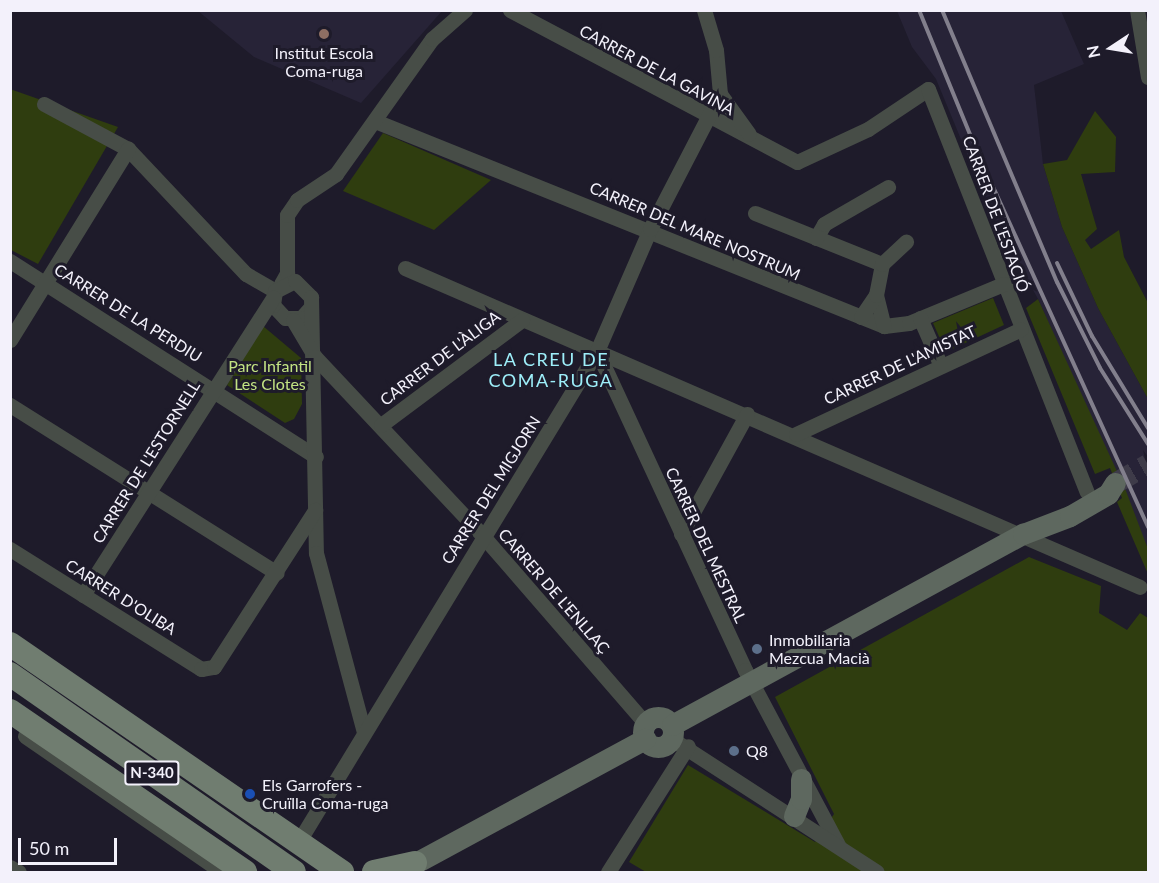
<!DOCTYPE html>
<html>
<head>
<meta charset="utf-8">
<style>
	body { margin:0 }
	#map { position:relative; width:1159px; height:883px; overflow:hidden; background:#1e1b2a; font-family:Lato,sans-serif }
	div>[style] { position:absolute }
	.built>* { inset:0; background:#272337 }
	.green>* { inset:0; background:#2f3d0f }
	.secondary-tunnel>* { height:21px; margin-top:-10.5px; transform-origin:0; background:repeating-linear-gradient(90deg,#3e3b49 0 21px,transparent 0 31px) }
	.street>* { height:15px; margin:-7.5px; padding:0 7.5px; transform-origin:7.5px; border-radius:7.5px; background:#474d47 }
	.secondary>* { height:21px; margin:-10.5px; padding:0 10.5px; transform-origin:10.5px; border-radius:10.5px; background:#5e685f }
	.secondary>.ring { margin:-10.5px; padding:0; box-sizing:content-box; background:none; border:21px solid #5e685f; border-radius:50% }
	.primary>* { height:24px; margin:-12px; padding:0 12px; transform-origin:12px; border-radius:12px; background:#707d70 }
	.rail>* { height:4px; margin:-2px; padding:0 2px; transform-origin:2px; border-radius:2px; background:#827f8c }
	.dots>* { width:16px; height:16px; translate:-50% -50%; box-sizing:border-box; border:3px solid #1e1b2a; border-radius:50% }
	span { translate:-50% -50%; white-space:nowrap; text-align:center; line-height:1.15; -webkit-text-stroke:6px #1e1b2a; paint-order:stroke }
	.shield-label span { padding:2px 4px; background:#1e1b2a; border:2px solid; border-radius:4px; -webkit-text-stroke-width:0 }
	.shield-label { font-size:15px; color:#f3f1fb; font-weight:700 }
	.poi-label { font-size:16px; color:#f3f1fb }
	.left { translate:0 -50%; text-align:left }
	.street-label { font-size:16px; color:#f3f1fb }
	.park-label { font-size:16px; color:#c2e383 }
	.neighbourhood-label { font-size:18px; color:#9eeffa; letter-spacing:1.5px }
	.frame { position:absolute; inset:0; border:12px solid #f3f1fb; pointer-events:none }
	.north { position:absolute; left:1081px; top:18px; width:60px; height:60px; -webkit-text-stroke:4px #1e1b2a; paint-order:stroke; rotate:258deg; font-size:16px; font-weight:700; line-height:24px; text-align:center; color:#f3f1fb }
	.north::after { content:''; display:block; margin:auto; width:21px; height:27px; background:#f3f1fb; clip-path:polygon(50% 0,100% 100%,50% 72%,0 100%) }
	.scale { position:absolute; left:18px; top:838px; width:99px; height:27px; box-sizing:border-box; border:3px solid #f3f1fb; border-top:0; padding-left:8px; font-size:18px; line-height:21px; white-space:nowrap; color:#f3f1fb; -webkit-text-stroke:4px #1e1b2a; paint-order:stroke }
</style>
</head>
<body>
<div id="map">
	<div class="built">
		<i style="clip-path:polygon(198px 11px,442px 11px,361px 103px,254px 57px)"></i>
		<i style="clip-path:polygon(897px 11px,1061px 11px,1084px 64px,1034px 85px,1043px 164px,1062px 227px,1098px 308px,1148px 399px,1148px 457px,1143px 450px,1148px 472px,1148px 549px,1038px 299px,994px 219px,936px 79px,912px 47px)"></i>
	</div>
	<div class="green">
		<i style="clip-path:polygon(10px 89px,118px 127px,38px 264px,11px 250px)"></i>
		<i style="clip-path:polygon(1095px 111px,1116px 137px,1115px 172px,1081px 174px,1097px 229px,1085px 240px,1091px 249px,1119px 230px,1124px 257px,1148px 303px,1148px 399px,1098px 308px,1062px 227px,1043px 164px,1067px 160px)"></i>
		<i style="clip-path:polygon(383px 133px,491px 180px,434px 230px,343px 191px)"></i>
		<i style="clip-path:polygon(993px 298px,1004px 325px,946px 352px,933px 323px)"></i>
		<i style="clip-path:polygon(1038px 299px,1126px 491px,1148px 549px,1148px 574px,1117px 502px,1122px 498px,1110px 468px,1095px 474px,1026px 308px)"></i>
		<i style="clip-path:polygon(263px 326px,301px 358px,302px 404px,294px 419px,285px 423px,227px 385px)"></i>
		<i style="clip-path:polygon(1029px 557px,1101px 586px,1099px 613px,1127px 630px,1140px 613px,1148px 618px,1148px 872px,646px 872px,629px 862px,688px 765px,815px 842px,834px 814px,775px 697px)"></i>
	</div>
	<div class="secondary-tunnel">
		<i style="left:1115px;top:483px;width:38px;rotate:-30deg"></i>
	</div>
	<div class="street">
		<i style="left:510px;top:10px;width:325px;rotate:27.9deg"></i>
		<i style="left:797px;top:162px;width:78px;rotate:-24.9deg"></i>
		<i style="left:868px;top:129px;width:72px;rotate:-33.7deg"></i>
		<i style="left:928px;top:89px;width:433px;rotate:68.5deg"></i>
		<i style="left:1137px;top:10px;width:68px;rotate:80.7deg"></i>
		<i style="left:720px;top:94px;width:49px;rotate:54.1deg"></i>
		<i style="left:44px;top:104px;width:95px;rotate:28.2deg"></i>
		<i style="left:128px;top:149px;width:172px;rotate:46.7deg"></i>
		<i style="left:246px;top:274px;width:34px;rotate:30deg"></i>
		<i style="left:375px;top:121px;width:549px;rotate:21.94deg"></i>
		<i style="left:884px;top:326px;width:25px;rotate:-7deg"></i>
		<i style="left:909px;top:323px;width:102px;rotate:-22.5deg"></i>
		<i style="left:755px;top:213px;width:137px;rotate:21.9deg"></i>
		<i style="left:816px;top:238px;width:16px;rotate:-60deg"></i>
		<i style="left:824px;top:224px;width:74px;rotate:-30deg"></i>
		<i style="left:10px;top:261px;width:363px;rotate:32.6deg"></i>
		<i style="left:405px;top:268px;width:801px;rotate:23.46deg"></i>
		<i style="left:281px;top:284px;width:13px;rotate:-61deg"></i>
		<i style="left:287px;top:273px;width:58px;rotate:-90deg"></i>
		<i style="left:287px;top:215px;width:18px;rotate:-56deg"></i>
		<i style="left:297px;top:200px;width:47px;rotate:-33.7deg"></i>
		<i style="left:336px;top:174px;width:166px;rotate:-54.6deg"></i>
		<i style="left:432px;top:39px;width:44px;rotate:-41.3deg"></i>
		<i style="left:876px;top:295px;width:32px;rotate:76deg"></i>
		<i style="left:310px;top:308px;width:13px;rotate:132deg"></i>
		<i style="left:301px;top:318px;width:16px;rotate:180deg"></i>
		<i style="left:285px;top:318px;width:18px;rotate:-133deg"></i>
		<i style="left:273px;top:305px;width:14px;rotate:-82deg"></i>
		<i style="left:275px;top:291px;width:22px;rotate:-27deg"></i>
		<i style="left:295px;top:281px;width:23px;rotate:45deg"></i>
		<i style="left:311px;top:297px;width:256px;rotate:88.9deg"></i>
		<i style="left:316px;top:553px;width:185px;rotate:75deg"></i>
		<i style="left:861px;top:317px;width:27px;rotate:-56deg"></i>
		<i style="left:876px;top:295px;width:32px;rotate:-79deg"></i>
		<i style="left:882px;top:264px;width:33px;rotate:-43deg"></i>
		<i style="left:920px;top:318px;width:52px;rotate:66.4deg"></i>
		<i style="left:293px;top:320px;width:43px;rotate:59.3deg"></i>
		<i style="left:315px;top:357px;width:245px;rotate:46.8deg"></i>
		<i style="left:483px;top:536px;width:249px;rotate:49.1deg"></i>
		<i style="left:10px;top:340px;width:225px;rotate:-58.3deg"></i>
		<i style="left:597px;top:351px;width:352px;rotate:65.1deg"></i>
		<i style="left:745px;top:670px;width:200px;rotate:62deg"></i>
		<i style="left:10px;top:405px;width:315px;rotate:32.2deg"></i>
		<i style="left:381px;top:425px;width:176px;rotate:-36.7deg"></i>
		<i style="left:796px;top:434px;width:248px;rotate:-25deg"></i>
		<i style="left:681px;top:534px;width:137px;rotate:-61.2deg"></i>
		<i style="left:10px;top:549px;width:226px;rotate:32.1deg"></i>
		<i style="left:201px;top:669px;width:13px;rotate:-9deg"></i>
		<i style="left:214px;top:667px;width:187px;rotate:-57.2deg"></i>
		<i style="left:83px;top:595px;width:353px;rotate:-57.4deg"></i>
		<i style="left:25px;top:736px;width:239px;rotate:34.6deg"></i>
		<i style="left:672px;top:739px;width:244px;rotate:33deg"></i>
		<i style="left:299px;top:841px;width:574px;rotate:-58.69deg"></i>
		<i style="left:597px;top:351px;width:133px;rotate:-66.5deg"></i>
		<i style="left:650px;top:229px;width:152px;rotate:-62.6deg"></i>
		<i style="left:720px;top:94px;width:44px;rotate:-95.2deg"></i>
		<i style="left:716px;top:50px;width:42px;rotate:-106.7deg"></i>
		<i style="left:10px;top:867px;width:10px;rotate:29deg"></i>
		<i style="left:608px;top:872px;width:149px;rotate:-57.6deg"></i>
	</div>
	<div class="secondary">
		<i class="ring" style="left:643px;top:717px;width:9px;height:9px"></i>
		<i style="left:672px;top:725px;width:400px;rotate:-28.6deg"></i>
		<i style="left:1023px;top:534px;width:50px;rotate:-21deg"></i>
		<i style="left:1070px;top:516px;width:44px;rotate:-30.1deg"></i>
		<i style="left:1108px;top:494px;width:13px;rotate:-58deg"></i>
		<i style="left:794px;top:816px;width:18px;rotate:-68deg"></i>
		<i style="left:801px;top:799px;width:20px;rotate:-90deg"></i>
		<i style="left:421px;top:860px;width:255px;rotate:-28.4deg"></i>
	</div>
	<div class="primary">
		<i style="left:10px;top:644px;width:403px;rotate:34.5deg"></i>
		<i style="left:10px;top:674px;width:346px;rotate:34.9deg"></i>
		<i style="left:10px;top:711px;width:285px;rotate:34.4deg"></i>
		<i style="left:374px;top:872px;width:42px;rotate:-12.4deg"></i>
	</div>
	<div class="rail">
		<i style="left:919px;top:10px;width:158px;rotate:67.7deg"></i>
		<i style="left:979px;top:156px;width:408px;rotate:65.5deg"></i>
		<i style="left:942px;top:10px;width:295px;rotate:67.1deg"></i>
		<i style="left:1057px;top:282px;width:96px;rotate:63.4deg"></i>
		<i style="left:1100px;top:368px;width:90px;rotate:57.7deg"></i>
		<i style="left:1057px;top:263px;width:81px;rotate:64.4deg"></i>
		<i style="left:1092px;top:336px;width:108px;rotate:58.7deg"></i>
	</div>
	<div class="dots">
		<i style="left:324px;top:34px;background:#8d6e63"></i>
		<i style="left:757px;top:649px;background:#5c6f8a"></i>
		<i style="left:734px;top:751px;background:#5c6f8a"></i>
		<i style="left:250px;top:794px;background:#1a4fb4"></i>
	</div>
	<div class="shield-label">
		<span style="left:152px;top:773px">N-340</span>
	</div>
	<div class="poi-label">
		<span style="left:324px;top:62px">Institut Escola<br>Coma-ruga</span>
		<span class="left" style="left:769px;top:649px">Inmobiliaria<br>Mezcua Macià</span>
		<span class="left" style="left:746px;top:751px">Q8</span>
		<span class="left" style="left:262px;top:794px">Els Garrofers -<br>Cruïlla Coma-ruga</span>
	</div>
	<div class="street-label">
		<span style="left:657px;top:70px;rotate:28deg">CARRER DE LA GAVINA</span>
		<span style="left:996px;top:214px;rotate:70deg">CARRER DE L'ESTACIÓ</span>
		<span style="left:695px;top:231px;rotate:23deg">CARRER DEL MARE NOSTRUM</span>
		<span style="left:128px;top:313px;rotate:32deg">CARRER DE LA PERDIU</span>
		<span style="left:440px;top:358px;rotate:-37deg">CARRER DE L'ÀLIGA</span>
		<span style="left:900px;top:365px;rotate:-25deg">CARRER DE L'AMISTAT</span>
		<span style="left:146px;top:462px;rotate:-58deg">CARRER DE L'ESTORNELL</span>
		<span style="left:491px;top:490px;rotate:-58deg">CARRER DEL MIGJORN</span>
		<span style="left:706px;top:545px;rotate:65deg">CARRER DEL MESTRAL</span>
		<span style="left:554px;top:591px;rotate:49deg">CARRER DE L'ENLLAÇ</span>
		<span style="left:121px;top:597px;rotate:32deg">CARRER D'OLIBA</span>
	</div>
	<div class="park-label">
		<span style="left:270px;top:375px">Parc Infantil<br>Les Clotes</span>
	</div>
	<div class="neighbourhood-label">
		<span style="left:551px;top:370px">LA CREU DE<br>COMA-RUGA</span>
	</div>
	<div class="frame"></div>
	<div class="north">N</div>
	<div class="scale">50 m</div>
</div>
</body>
</html>
